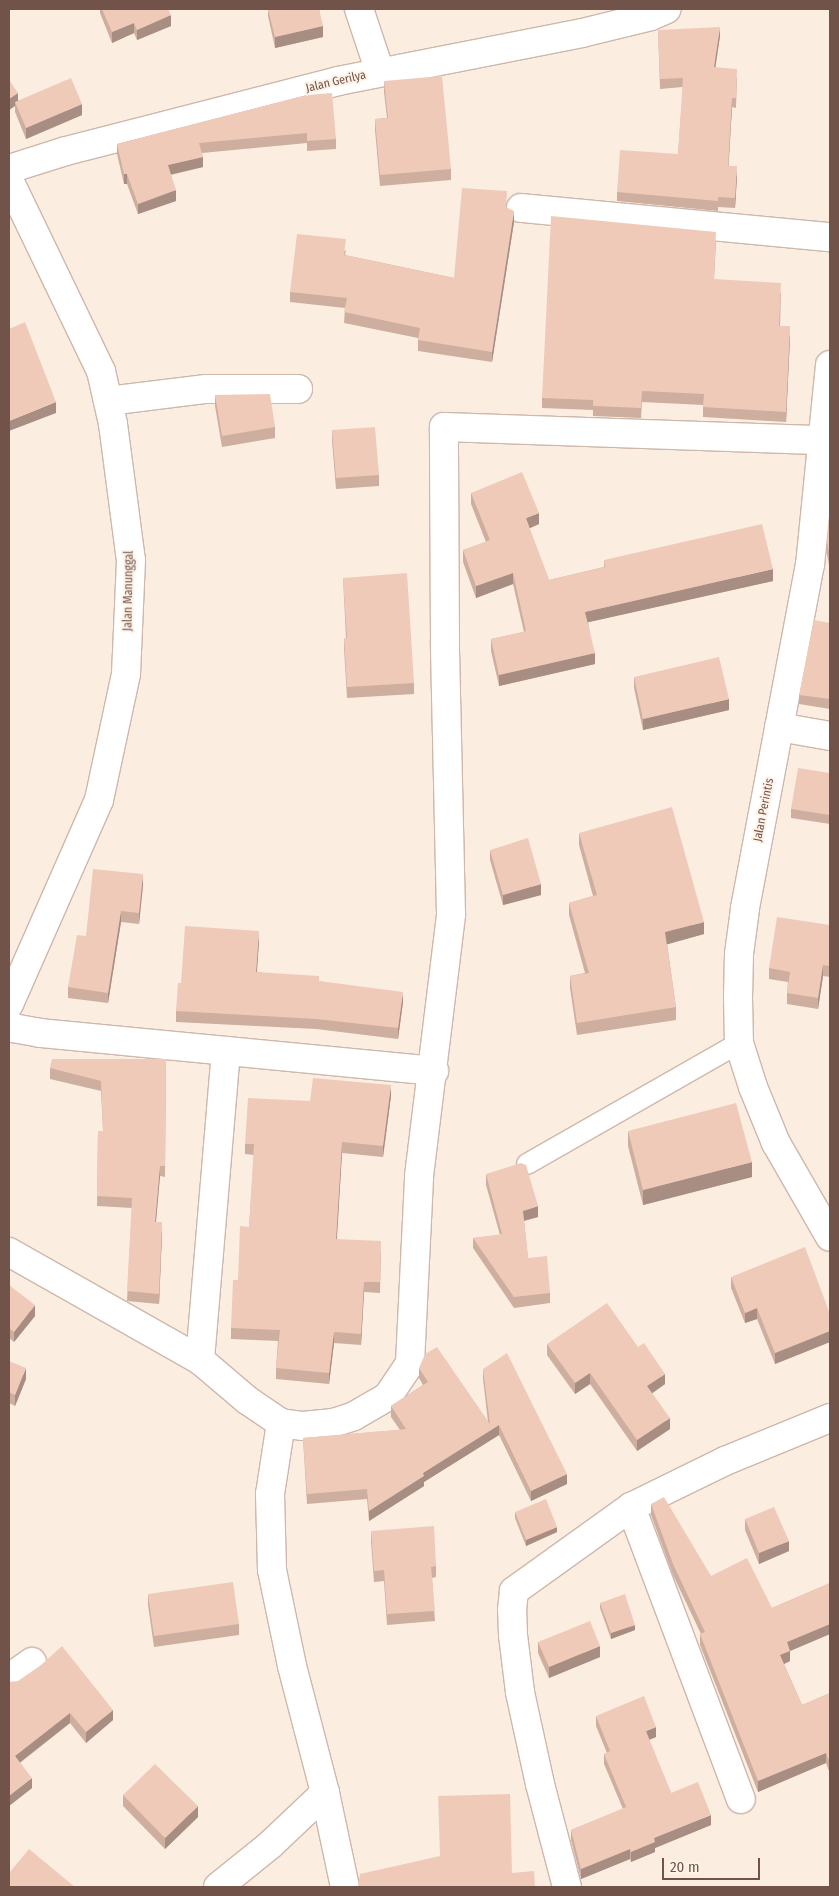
<!DOCTYPE html>
<html>
<head>
<meta charset="utf-8">
<style>
	body { margin:0 }
	#map { position:relative; width:839px; height:1896px; overflow:hidden; background:#fbeee1; font-family:"Fira Sans Condensed",sans-serif }
	div>[style] { position:absolute }
	.roads { filter:drop-shadow(1px 0 #ceb7ab) drop-shadow(-1px 0 #ceb7ab) drop-shadow(0 1px #ceb7ab) drop-shadow(0 -1px #ceb7ab) }
	.lane>* { height:20px; margin:-10px; padding:0 10px; transform-origin:10px; border-radius:10px; background:#fff }
	.street>* { height:28px; margin:-14px; padding:0 14px; transform-origin:14px; border-radius:14px; background:#fff }
	.secondary>* { height:28px; margin:-14px; padding:0 14px; transform-origin:14px; border-radius:14px; background:#fff }
	.wall>* { inset:0; background:#ceae9f }
	.shaded-wall>* { inset:0; background:#a88d82 }
	.building>* { inset:0; background:#f0cab9 }
	span { translate:-50% -50%; white-space:nowrap; text-align:center; line-height:1.15; -webkit-text-stroke:4px #fff3e7; paint-order:stroke }
	.street-label { font-size:12px; color:#725349 }
	.frame { position:absolute; inset:0; border:10px solid #725349; pointer-events:none }
	.scale { position:absolute; left:662px; top:1858px; width:98px; height:22px; box-sizing:border-box; border:2px solid #725349; border-top:0; padding-left:6px; font-size:15px; line-height:18px; white-space:nowrap; color:#725349; -webkit-text-stroke:4px #fff3e7; paint-order:stroke }
</style>
</head>
<body>
<div id="map">
	<div class="roads">
		<div class="lane">
			<i style="left:527px;top:1164px;width:244px;rotate:-29.7deg"></i>
		</div>
		<div class="street">
			<i style="left:359px;top:9px;width:66px;rotate:71.6deg"></i>
			<i style="left:9px;top:180px;width:212px;rotate:64.3deg"></i>
			<i style="left:101px;top:371px;width:54px;rotate:77.2deg"></i>
			<i style="left:113px;top:424px;width:137px;rotate:82.5deg"></i>
			<i style="left:131px;top:560px;width:114px;rotate:92.5deg"></i>
			<i style="left:126px;top:674px;width:129px;rotate:102.1deg"></i>
			<i style="left:99px;top:800px;width:223px;rotate:113.8deg"></i>
			<i style="left:521px;top:208px;width:310px;rotate:5.4deg"></i>
			<i style="left:830px;top:365px;width:200px;rotate:95.7deg"></i>
			<i style="left:810px;top:564px;width:351px;rotate:100.7deg"></i>
			<i style="left:745px;top:909px;width:45px;rotate:97.6deg"></i>
			<i style="left:739px;top:954px;width:43px;rotate:91.3deg"></i>
			<i style="left:738px;top:997px;width:46px;rotate:88.8deg"></i>
			<i style="left:739px;top:1043px;width:46px;rotate:72.3deg"></i>
			<i style="left:753px;top:1087px;width:61px;rotate:67.7deg"></i>
			<i style="left:776px;top:1143px;width:108px;rotate:60.1deg"></i>
			<i style="left:108px;top:401px;width:99px;rotate:-7deg"></i>
			<i style="left:206px;top:389px;width:92px"></i>
			<i style="left:779px;top:727px;width:52px;rotate:10deg"></i>
			<i style="left:9px;top:1024px;width:6px;rotate:45deg"></i>
			<i style="left:13px;top:1028px;width:27px;rotate:10deg"></i>
			<i style="left:40px;top:1033px;width:396px;rotate:5.5deg"></i>
			<i style="left:9px;top:1252px;width:219px;rotate:29.5deg"></i>
			<i style="left:200px;top:1360px;width:62px;rotate:40.4deg"></i>
			<i style="left:247px;top:1400px;width:41px;rotate:34.1deg"></i>
			<i style="left:281px;top:1423px;width:22px;rotate:8deg"></i>
			<i style="left:303px;top:1426px;width:30px;rotate:-6deg"></i>
			<i style="left:333px;top:1423px;width:22px;rotate:-18deg"></i>
			<i style="left:354px;top:1416px;width:39px;rotate:-30deg"></i>
			<i style="left:388px;top:1396px;width:40px;rotate:-56deg"></i>
			<i style="left:410px;top:1363px;width:187px;rotate:-87.2deg"></i>
			<i style="left:419px;top:1176px;width:264px;rotate:-83deg"></i>
			<i style="left:451px;top:914px;width:273px;rotate:-91.3deg"></i>
			<i style="left:445px;top:641px;width:214px;rotate:-90.3deg"></i>
			<i style="left:444px;top:427px;width:379px;rotate:2deg"></i>
			<i style="left:200px;top:1360px;width:310px;rotate:-85.2deg"></i>
			<i style="left:281px;top:1423px;width:72px;rotate:98.8deg"></i>
			<i style="left:270px;top:1494px;width:76px;rotate:88.5deg"></i>
			<i style="left:272px;top:1570px;width:98px;rotate:78.2deg"></i>
			<i style="left:292px;top:1666px;width:131px;rotate:75.4deg"></i>
			<i style="left:325px;top:1793px;width:96px;rotate:78deg"></i>
			<i style="left:631px;top:1507px;width:312px;rotate:69.4deg"></i>
			<i style="left:9px;top:1678px;width:28px;rotate:-35deg"></i>
			<i style="left:218px;top:1887px;width:67px;rotate:-38.9deg"></i>
			<i style="left:270px;top:1845px;width:76px;rotate:-43.4deg"></i>
			<i style="left:567px;top:1887px;width:106px;rotate:-104.7deg"></i>
			<i style="left:540px;top:1784px;width:94px;rotate:-102.3deg"></i>
			<i style="left:520px;top:1692px;width:57px;rotate:-97deg"></i>
			<i style="left:513px;top:1635px;width:25px;rotate:-92deg"></i>
			<i style="left:512px;top:1610px;width:19px;rotate:-84deg"></i>
			<i style="left:514px;top:1591px;width:144px;rotate:-35.7deg"></i>
			<i style="left:631px;top:1507px;width:105px;rotate:-26.1deg"></i>
			<i style="left:725px;top:1461px;width:113px;rotate:-22.3deg"></i>
		</div>
		<div class="secondary">
			<i style="left:9px;top:169px;width:60px;rotate:-17.5deg"></i>
			<i style="left:66px;top:151px;width:281px;rotate:-14.4deg"></i>
			<i style="left:338px;top:81px;width:249px;rotate:-11.1deg"></i>
			<i style="left:582px;top:33px;width:71px;rotate:-13.8deg"></i>
			<i style="left:651px;top:16px;width:17px;rotate:-24deg"></i>
		</div>
	</div>
	<div class="wall">
		<i style="clip-path:polygon(100px 9px,170px 9px,168px 10px,171px 26px,137px 40px,134px 33px,112px 43px,100px 13px)"></i>
		<i style="clip-path:polygon(268px 9px,319px 9px,323px 37px,275px 48px,268px 16px)"></i>
		<i style="clip-path:polygon(658px 30px,720px 36px,715px 67px,737px 78px,736px 108px,732px 107px,728px 166px,737px 176px,735px 208px,718px 207px,718px 211px,617px 201px,617px 192px,678px 154px,683px 87px,660px 89px)"></i>
		<i style="clip-path:polygon(9px 80px,18px 100px,82px 115px,26px 139px,15px 112px,15px 106px,9px 110px)"></i>
		<i style="clip-path:polygon(384px 81px,451px 169px,451px 180px,380px 186px,375px 130px,375px 119px,387px 118px,384px 92px)"></i>
		<i style="clip-path:polygon(307px 95px,336px 139px,336px 149px,307px 151px,307px 143px,202px 153px,203px 167px,171px 175px,176px 201px,138px 214px,127px 184px,124px 184px,117px 154px,117px 144px)"></i>
		<i style="clip-path:polygon(507px 208px,514px 222px,492px 362px,418px 351px,418px 338px,344px 323px,345px 308px,290px 302px,290px 292px,346px 250px,345px 255px,454px 278px)"></i>
		<i style="clip-path:polygon(716px 242px,714px 279px,781px 293px,780px 326px,790px 337px,786px 422px,703px 417px,703px 405px,642px 402px,641px 418px,593px 416px,593px 410px,542px 408px,542px 398px)"></i>
		<i style="clip-path:polygon(215px 395px,275px 427px,275px 438px,222px 447px,215px 406px)"></i>
		<i style="clip-path:polygon(332px 430px,379px 475px,379px 486px,336px 489px,332px 441px)"></i>
		<i style="clip-path:polygon(471px 493px,539px 524px,529px 528px,549px 580px,604px 567px,604px 560px,773px 581px,588px 622px,595px 664px,499px 686px,491px 651px,491px 639px,524px 632px,513px 584px,476px 598px,463px 562px,463px 550px,486px 542px,471px 504px)"></i>
		<i style="clip-path:polygon(830px 521px,830px 571px,827px 554px,827px 541px)"></i>
		<i style="clip-path:polygon(343px 578px,414px 683px,414px 694px,347px 698px,344px 649px,344px 638px,346px 638px)"></i>
		<i style="clip-path:polygon(830px 623px,830px 709px,799px 704px,799px 695px)"></i>
		<i style="clip-path:polygon(634px 677px,729px 710px,643px 730px,634px 688px)"></i>
		<i style="clip-path:polygon(830px 773px,830px 824px,791px 818px,791px 809px)"></i>
		<i style="clip-path:polygon(579px 833px,704px 934px,667px 944px,676px 1007px,676px 1020px,577px 1035px,570px 988px,570px 976px,585px 973px,569px 915px,569px 903px,593px 896px,579px 845px)"></i>
		<i style="clip-path:polygon(490px 850px,541px 895px,503px 905px,490px 860px)"></i>
		<i style="clip-path:polygon(143px 885px,139px 924px,121px 922px,108px 1003px,68px 998px,68px 987px,86px 936px)"></i>
		<i style="clip-path:polygon(830px 925px,830px 977px,823px 976px,818px 1009px,787px 1004px,787px 993px,788px 982px,769px 979px,769px 968px)"></i>
		<i style="clip-path:polygon(259px 941px,257px 972px,319px 981px,403px 1002px,398px 1039px,316px 1029px,176px 1022px,176px 1011px,181px 983px)"></i>
		<i style="clip-path:polygon(166px 1059px,165px 1177px,160px 1176px,156px 1222px,162px 1233px,159px 1304px,127px 1301px,132px 1208px,97px 1206px,98px 1131px,103px 1131px,101px 1091px,50px 1079px,50px 1068px)"></i>
		<i style="clip-path:polygon(391px 1096px,383px 1157px,342px 1153px,337px 1239px,381px 1251px,380px 1293px,364px 1292px,361px 1345px,334px 1343px,329px 1384px,276px 1379px,276px 1368px,278px 1341px,231px 1339px,231px 1328px,238px 1280px,249px 1227px,254px 1155px,245px 1154px,245px 1144px,310px 1101px)"></i>
		<i style="clip-path:polygon(628px 1131px,752px 1177px,643px 1205px,628px 1146px)"></i>
		<i style="clip-path:polygon(486px 1174px,538px 1217px,524px 1221px,528px 1258px,550px 1293px,550px 1303px,514px 1308px,473px 1248px,473px 1238px,500px 1235px,486px 1185px)"></i>
		<i style="clip-path:polygon(731px 1277px,830px 1314px,830px 1342px,775px 1364px,757px 1319px,745px 1323px,731px 1288px)"></i>
		<i style="clip-path:polygon(9px 1285px,35px 1316px,14px 1342px,9px 1338px)"></i>
		<i style="clip-path:polygon(547px 1344px,638px 1347px,665px 1384px,652px 1393px,670px 1429px,637px 1451px,590px 1384px,575px 1394px,547px 1355px)"></i>
		<i style="clip-path:polygon(9px 1361px,26px 1379px,15px 1406px,9px 1403px)"></i>
		<i style="clip-path:polygon(419px 1368px,488px 1422px,483px 1379px,483px 1369px,567px 1484px,531px 1501px,499px 1435px,424px 1482px,424px 1486px,369px 1521px,367px 1499px,307px 1504px,303px 1438px,400px 1430px,391px 1417px,391px 1406px,423px 1385px,419px 1378px)"></i>
		<i style="clip-path:polygon(651px 1504px,711px 1576px,772px 1608px,830px 1583px,830px 1634px,790px 1651px,790px 1661px,784px 1664px,802px 1705px,830px 1693px,830px 1774px,826px 1763px,758px 1792px,700px 1645px,700px 1634px,701px 1634px,673px 1575px,651px 1515px)"></i>
		<i style="clip-path:polygon(515px 1512px,557px 1532px,526px 1546px,515px 1518px)"></i>
		<i style="clip-path:polygon(745px 1519px,789px 1551px,759px 1564px,745px 1530px)"></i>
		<i style="clip-path:polygon(371px 1531px,436px 1566px,436px 1577px,432px 1578px,435px 1621px,387px 1625px,384px 1581px,374px 1582px,371px 1542px)"></i>
		<i style="clip-path:polygon(148px 1594px,239px 1624px,239px 1635px,154px 1647px,148px 1605px)"></i>
		<i style="clip-path:polygon(600px 1603px,635px 1630px,611px 1639px,600px 1608px)"></i>
		<i style="clip-path:polygon(538px 1642px,600px 1657px,549px 1678px,538px 1653px)"></i>
		<i style="clip-path:polygon(9px 1682px,113px 1720px,86px 1743px,70px 1723px,20px 1763px,32px 1788px,9px 1806px)"></i>
		<i style="clip-path:polygon(596px 1716px,656px 1737px,649px 1740px,671px 1793px,711px 1825px,655px 1848px,655px 1852px,631px 1862px,630px 1859px,581px 1879px,571px 1840px,571px 1830px,623px 1809px,604px 1764px,604px 1754px,607px 1753px,596px 1726px)"></i>
		<i style="clip-path:polygon(123px 1795px,198px 1817px,165px 1849px,123px 1806px)"></i>
	</div>
	<div class="shaded-wall">
		<i style="clip-path:polygon(171px 15px,171px 26px,137px 40px,137px 30px)"></i>
		<i style="clip-path:polygon(134px 23px,134px 33px,112px 43px,112px 32px)"></i>
		<i style="clip-path:polygon(323px 26px,323px 37px,275px 48px,275px 37px)"></i>
		<i style="clip-path:polygon(720px 27px,720px 36px,714px 77px,714px 67px)"></i>
		<i style="clip-path:polygon(18px 93px,18px 104px,15px 102px,15px 106px,9px 110px,9px 99px)"></i>
		<i style="clip-path:polygon(732px 98px,732px 107px,728px 175px,728px 166px)"></i>
		<i style="clip-path:polygon(82px 104px,82px 115px,26px 139px,26px 128px)"></i>
		<i style="clip-path:polygon(203px 157px,203px 167px,168px 175px,168px 165px)"></i>
		<i style="clip-path:polygon(737px 166px,737px 176px,735px 208px,735px 198px)"></i>
		<i style="clip-path:polygon(124px 174px,127px 174px,127px 184px,124px 184px)"></i>
		<i style="clip-path:polygon(176px 190px,176px 201px,138px 214px,138px 204px)"></i>
		<i style="clip-path:polygon(514px 211px,514px 222px,492px 362px,492px 352px)"></i>
		<i style="clip-path:polygon(790px 326px,790px 337px,786px 422px,786px 412px)"></i>
		<i style="clip-path:polygon(56px 402px,56px 413px,9px 431px,9px 421px)"></i>
		<i style="clip-path:polygon(539px 513px,539px 524px,526px 530px,526px 518px)"></i>
		<i style="clip-path:polygon(773px 569px,773px 581px,585px 623px,585px 612px)"></i>
		<i style="clip-path:polygon(513px 573px,513px 584px,476px 598px,476px 586px)"></i>
		<i style="clip-path:polygon(595px 653px,595px 664px,499px 686px,499px 675px)"></i>
		<i style="clip-path:polygon(729px 699px,729px 710px,643px 730px,643px 719px)"></i>
		<i style="clip-path:polygon(143px 874px,143px 885px,139px 924px,139px 913px)"></i>
		<i style="clip-path:polygon(541px 884px,541px 895px,503px 905px,503px 895px)"></i>
		<i style="clip-path:polygon(121px 911px,121px 922px,108px 1003px,108px 993px)"></i>
		<i style="clip-path:polygon(704px 922px,704px 934px,665px 945px,665px 932px)"></i>
		<i style="clip-path:polygon(259px 931px,259px 941px,256px 983px,256px 972px)"></i>
		<i style="clip-path:polygon(823px 965px,823px 976px,818px 1009px,818px 998px)"></i>
		<i style="clip-path:polygon(403px 992px,403px 1002px,398px 1039px,398px 1028px)"></i>
		<i style="clip-path:polygon(391px 1085px,391px 1096px,383px 1157px,383px 1146px)"></i>
		<i style="clip-path:polygon(342px 1142px,342px 1153px,336px 1250px,336px 1239px)"></i>
		<i style="clip-path:polygon(752px 1162px,752px 1177px,643px 1205px,643px 1190px)"></i>
		<i style="clip-path:polygon(160px 1166px,160px 1176px,155px 1232px,155px 1222px)"></i>
		<i style="clip-path:polygon(538px 1206px,538px 1217px,523px 1221px,523px 1211px)"></i>
		<i style="clip-path:polygon(162px 1222px,162px 1233px,159px 1304px,159px 1294px)"></i>
		<i style="clip-path:polygon(364px 1282px,364px 1292px,361px 1345px,361px 1334px)"></i>
		<i style="clip-path:polygon(35px 1305px,35px 1316px,14px 1342px,14px 1332px)"></i>
		<i style="clip-path:polygon(757px 1308px,757px 1319px,745px 1323px,745px 1313px)"></i>
		<i style="clip-path:polygon(830px 1331px,830px 1342px,775px 1364px,775px 1353px)"></i>
		<i style="clip-path:polygon(334px 1332px,334px 1343px,329px 1384px,329px 1373px)"></i>
		<i style="clip-path:polygon(26px 1368px,26px 1379px,15px 1406px,15px 1395px)"></i>
		<i style="clip-path:polygon(590px 1373px,590px 1384px,575px 1394px,575px 1383px)"></i>
		<i style="clip-path:polygon(665px 1374px,665px 1384px,647px 1397px,647px 1386px)"></i>
		<i style="clip-path:polygon(670px 1418px,670px 1429px,637px 1451px,637px 1440px)"></i>
		<i style="clip-path:polygon(499px 1425px,499px 1435px,424px 1482px,424px 1486px,369px 1521px,369px 1511px,423px 1473px)"></i>
		<i style="clip-path:polygon(567px 1474px,567px 1484px,531px 1501px,531px 1491px)"></i>
		<i style="clip-path:polygon(557px 1527px,557px 1532px,526px 1546px,526px 1540px)"></i>
		<i style="clip-path:polygon(789px 1541px,789px 1551px,759px 1564px,759px 1553px)"></i>
		<i style="clip-path:polygon(830px 1624px,830px 1634px,790px 1651px,790px 1661px,780px 1666px,780px 1655px,787px 1642px)"></i>
		<i style="clip-path:polygon(635px 1625px,635px 1630px,611px 1639px,611px 1633px)"></i>
		<i style="clip-path:polygon(600px 1646px,600px 1657px,549px 1678px,549px 1667px)"></i>
		<i style="clip-path:polygon(113px 1710px,113px 1720px,86px 1743px,86px 1732px)"></i>
		<i style="clip-path:polygon(70px 1713px,70px 1723px,15px 1766px,15px 1756px)"></i>
		<i style="clip-path:polygon(656px 1727px,656px 1737px,646px 1741px,646px 1731px)"></i>
		<i style="clip-path:polygon(826px 1753px,826px 1763px,758px 1792px,758px 1781px)"></i>
		<i style="clip-path:polygon(32px 1778px,32px 1788px,9px 1806px,9px 1796px)"></i>
		<i style="clip-path:polygon(198px 1806px,198px 1817px,165px 1849px,165px 1838px)"></i>
		<i style="clip-path:polygon(711px 1815px,711px 1825px,655px 1848px,655px 1852px,631px 1862px,631px 1852px,654px 1838px)"></i>
		<i style="clip-path:polygon(630px 1849px,630px 1859px,581px 1879px,581px 1869px)"></i>
	</div>
	<div class="building">
		<i style="clip-path:polygon(102px 9px,168px 9px,171px 15px,137px 30px,134px 23px,112px 32px)"></i>
		<i style="clip-path:polygon(268px 9px,319px 9px,323px 26px,275px 37px)"></i>
		<i style="clip-path:polygon(720px 27px,714px 67px,737px 69px,736px 98px,732px 98px,728px 166px,737px 166px,735px 198px,718px 197px,718px 201px,617px 192px,620px 150px,678px 154px,683px 78px,660px 79px,658px 30px)"></i>
		<i style="clip-path:polygon(442px 76px,451px 169px,380px 175px,375px 119px,388px 118px,384px 81px)"></i>
		<i style="clip-path:polygon(71px 78px,82px 104px,26px 128px,15px 102px)"></i>
		<i style="clip-path:polygon(9px 80px,18px 93px,9px 99px)"></i>
		<i style="clip-path:polygon(332px 93px,336px 139px,307px 141px,307px 133px,199px 143px,203px 157px,168px 165px,176px 190px,138px 204px,127px 174px,124px 174px,117px 144px,307px 95px)"></i>
		<i style="clip-path:polygon(462px 188px,507px 191px,506px 207px,514px 211px,492px 352px,418px 340px,420px 328px,344px 312px,347px 298px,290px 292px,297px 234px,346px 239px,344px 255px,454px 278px)"></i>
		<i style="clip-path:polygon(551px 216px,716px 232px,714px 279px,781px 283px,779px 326px,790px 326px,786px 412px,703px 407px,704px 394px,642px 391px,641px 408px,593px 406px,593px 400px,542px 398px)"></i>
		<i style="clip-path:polygon(25px 322px,56px 402px,9px 421px,9px 329px)"></i>
		<i style="clip-path:polygon(270px 394px,275px 427px,222px 436px,215px 395px)"></i>
		<i style="clip-path:polygon(375px 427px,379px 475px,336px 478px,332px 430px)"></i>
		<i style="clip-path:polygon(522px 472px,539px 513px,526px 518px,549px 580px,605px 567px,604px 560px,762px 524px,773px 569px,585px 612px,595px 653px,499px 675px,491px 639px,526px 631px,513px 573px,476px 586px,463px 550px,490px 540px,471px 493px)"></i>
		<i style="clip-path:polygon(829px 521px,830px 521px,830px 558px,827px 541px)"></i>
		<i style="clip-path:polygon(407px 573px,414px 683px,347px 687px,344px 638px,347px 638px,343px 578px)"></i>
		<i style="clip-path:polygon(814px 620px,830px 623px,830px 699px,799px 695px)"></i>
		<i style="clip-path:polygon(719px 657px,729px 699px,643px 719px,634px 677px)"></i>
		<i style="clip-path:polygon(798px 768px,830px 773px,830px 815px,791px 809px)"></i>
		<i style="clip-path:polygon(672px 807px,704px 922px,665px 932px,676px 1007px,577px 1023px,570px 976px,589px 973px,569px 903px,597px 895px,579px 833px)"></i>
		<i style="clip-path:polygon(528px 838px,541px 884px,503px 895px,490px 850px)"></i>
		<i style="clip-path:polygon(93px 869px,143px 874px,139px 913px,121px 911px,108px 993px,68px 987px,77px 935px,86px 936px)"></i>
		<i style="clip-path:polygon(777px 917px,830px 925px,830px 966px,823px 965px,818px 998px,787px 993px,790px 972px,769px 968px)"></i>
		<i style="clip-path:polygon(185px 926px,259px 931px,256px 972px,319px 976px,319px 981px,403px 992px,398px 1028px,316px 1019px,176px 1011px,178px 983px,181px 983px)"></i>
		<i style="clip-path:polygon(52px 1059px,166px 1059px,165px 1166px,160px 1166px,155px 1222px,162px 1222px,159px 1294px,127px 1291px,132px 1198px,97px 1196px,98px 1131px,103px 1131px,101px 1081px,50px 1068px)"></i>
		<i style="clip-path:polygon(313px 1078px,391px 1085px,383px 1146px,342px 1142px,336px 1239px,381px 1241px,380px 1282px,364px 1282px,361px 1334px,334px 1332px,329px 1373px,276px 1368px,280px 1330px,231px 1328px,233px 1280px,238px 1280px,240px 1226px,249px 1227px,254px 1144px,245px 1144px,248px 1098px,310px 1101px)"></i>
		<i style="clip-path:polygon(736px 1103px,752px 1162px,643px 1190px,628px 1131px)"></i>
		<i style="clip-path:polygon(521px 1163px,526px 1165px,538px 1206px,523px 1211px,528px 1258px,547px 1256px,550px 1293px,514px 1297px,473px 1238px,502px 1234px,486px 1174px)"></i>
		<i style="clip-path:polygon(805px 1247px,830px 1314px,830px 1331px,775px 1353px,757px 1308px,745px 1313px,731px 1277px)"></i>
		<i style="clip-path:polygon(9px 1285px,35px 1305px,14px 1332px,9px 1328px)"></i>
		<i style="clip-path:polygon(607px 1303px,638px 1347px,644px 1343px,665px 1374px,647px 1386px,670px 1418px,637px 1440px,590px 1373px,575px 1383px,547px 1344px)"></i>
		<i style="clip-path:polygon(437px 1347px,490px 1424px,483px 1369px,507px 1353px,567px 1474px,531px 1491px,499px 1425px,423px 1473px,424px 1476px,369px 1511px,367px 1489px,307px 1494px,303px 1438px,406px 1429px,391px 1406px,428px 1382px,419px 1368px,425px 1354px)"></i>
		<i style="clip-path:polygon(9px 1361px,26px 1368px,15px 1395px,9px 1392px)"></i>
		<i style="clip-path:polygon(664px 1497px,711px 1576px,747px 1558px,772px 1608px,830px 1583px,830px 1624px,787px 1642px,790px 1651px,780px 1655px,802px 1705px,830px 1693px,830px 1763px,826px 1753px,758px 1781px,700px 1634px,705px 1632px,673px 1564px,651px 1504px)"></i>
		<i style="clip-path:polygon(546px 1499px,557px 1527px,526px 1540px,515px 1512px)"></i>
		<i style="clip-path:polygon(774px 1507px,789px 1541px,759px 1553px,745px 1519px)"></i>
		<i style="clip-path:polygon(434px 1526px,436px 1566px,431px 1567px,435px 1611px,387px 1614px,384px 1570px,374px 1571px,371px 1531px)"></i>
		<i style="clip-path:polygon(233px 1582px,239px 1624px,154px 1636px,148px 1594px)"></i>
		<i style="clip-path:polygon(625px 1594px,635px 1625px,611px 1633px,600px 1603px)"></i>
		<i style="clip-path:polygon(590px 1621px,600px 1646px,549px 1667px,538px 1642px)"></i>
		<i style="clip-path:polygon(62px 1646px,113px 1710px,86px 1732px,70px 1713px,15px 1756px,32px 1778px,9px 1796px,9px 1682px,18px 1681px,41px 1665px)"></i>
		<i style="clip-path:polygon(644px 1696px,656px 1727px,646px 1731px,671px 1793px,698px 1782px,711px 1815px,654px 1838px,655px 1842px,631px 1852px,630px 1849px,581px 1869px,571px 1830px,626px 1807px,604px 1754px,610px 1751px,596px 1716px)"></i>
		<i style="clip-path:polygon(155px 1764px,198px 1806px,165px 1838px,123px 1795px)"></i>
		<i style="clip-path:polygon(510px 1794px,512px 1873px,534px 1871px,535px 1887px,358px 1887px,360px 1874px,440px 1856px,438px 1796px)"></i>
		<i style="clip-path:polygon(29px 1849px,75px 1887px,9px 1887px,9px 1873px)"></i>
	</div>
	<div class="street-label">
		<span style="left:336px;top:82px;rotate:-13deg">Jalan Gerilya</span>
		<span style="left:129px;top:591px;rotate:-89deg">Jalan Manunggal</span>
		<span style="left:764px;top:810px;rotate:-79deg">Jalan Perintis</span>
	</div>
	<div class="frame"></div>
	<div class="scale">20 m</div>
</div>
</body>
</html>
